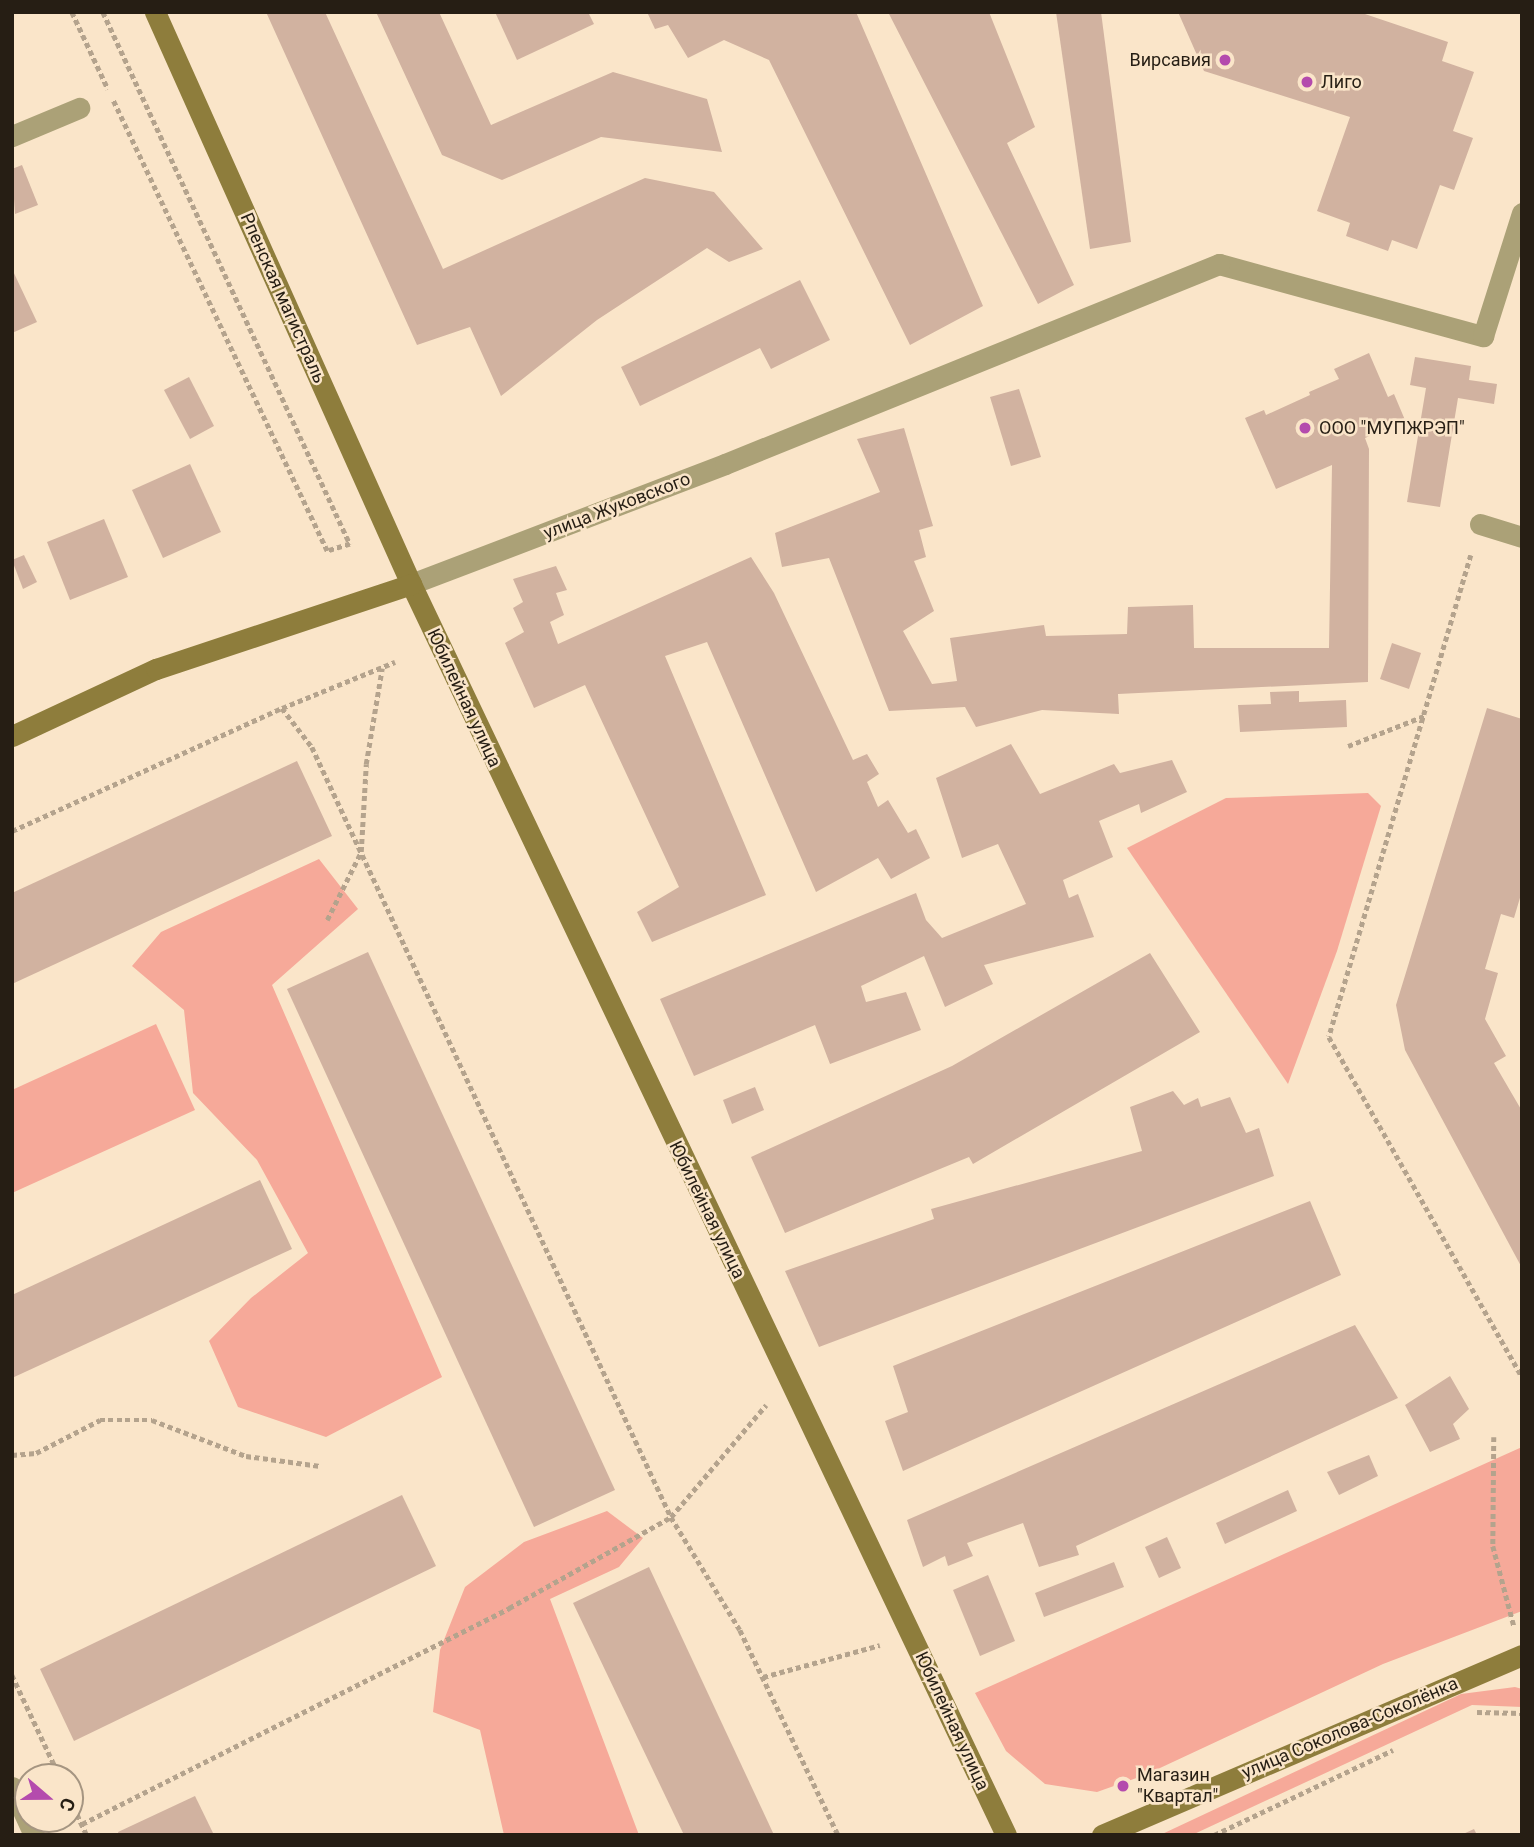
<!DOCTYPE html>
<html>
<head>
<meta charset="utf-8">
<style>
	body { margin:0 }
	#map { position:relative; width:1534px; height:1847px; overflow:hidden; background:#fae5c9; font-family:Roboto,sans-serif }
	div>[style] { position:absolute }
	.green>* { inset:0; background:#f6a999 }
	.building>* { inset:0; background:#d1b2a0 }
	.path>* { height:4.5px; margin-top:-2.25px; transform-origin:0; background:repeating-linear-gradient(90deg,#b4a38d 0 5px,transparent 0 8.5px) }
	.lane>* { height:21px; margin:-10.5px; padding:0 10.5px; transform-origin:10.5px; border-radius:10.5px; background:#aba177 }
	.street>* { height:21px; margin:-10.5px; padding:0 10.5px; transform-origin:10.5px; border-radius:10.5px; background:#aba177 }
	.secondary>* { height:21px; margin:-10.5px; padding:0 10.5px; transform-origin:10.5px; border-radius:10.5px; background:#8e7d3c }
	.dots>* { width:19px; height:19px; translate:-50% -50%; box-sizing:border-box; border:4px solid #fae5c9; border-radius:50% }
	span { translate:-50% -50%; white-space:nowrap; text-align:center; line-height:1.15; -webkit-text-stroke:5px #fae5c9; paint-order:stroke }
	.poi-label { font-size:18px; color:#261e14 }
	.right { translate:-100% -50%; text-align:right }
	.left { translate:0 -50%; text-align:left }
	.street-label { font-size:18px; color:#261e14 }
	.frame { position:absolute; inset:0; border:14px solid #261e14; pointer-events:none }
	.north { position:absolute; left:14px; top:1763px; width:70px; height:70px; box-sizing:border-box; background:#fae5c9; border:2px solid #a59581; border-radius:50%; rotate:110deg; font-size:19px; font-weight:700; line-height:28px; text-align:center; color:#261e14 }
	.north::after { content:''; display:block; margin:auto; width:24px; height:32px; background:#b44bad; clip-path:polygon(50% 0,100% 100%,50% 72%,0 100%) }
</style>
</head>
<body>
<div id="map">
	<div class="green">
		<i style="clip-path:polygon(1368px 793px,1381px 806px,1337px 951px,1288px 1084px,1127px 848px,1226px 798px)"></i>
		<i style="clip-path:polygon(319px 859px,358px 909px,272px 985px,442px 1377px,326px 1437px,238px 1407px,209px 1341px,251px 1298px,308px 1253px,257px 1160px,193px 1093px,184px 1010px,132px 966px,161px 932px)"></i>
		<i style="clip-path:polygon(156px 1024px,195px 1110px,12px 1193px,12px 1090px)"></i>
		<i style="clip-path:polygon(1522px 1447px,1522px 1611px,1383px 1664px,1145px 1775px,1097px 1792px,1045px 1784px,1006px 1751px,975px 1693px)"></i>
		<i style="clip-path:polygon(607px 1511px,643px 1538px,619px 1567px,550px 1599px,639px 1835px,504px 1835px,480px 1730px,433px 1712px,440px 1650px,465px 1587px,524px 1542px)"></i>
		<i style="clip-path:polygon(1515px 1687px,1522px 1689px,1522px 1707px,1472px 1705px,1192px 1835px,1160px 1835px,1461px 1694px)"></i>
	</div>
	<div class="building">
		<i style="clip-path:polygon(266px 12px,325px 12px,443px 269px,645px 178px,714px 192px,763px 249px,729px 262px,707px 248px,597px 320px,501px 396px,470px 327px,417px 345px)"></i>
		<i style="clip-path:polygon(376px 12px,439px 12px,491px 125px,613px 72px,707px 99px,722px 152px,601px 137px,502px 180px,442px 155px)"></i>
		<i style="clip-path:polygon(495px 12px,588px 12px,594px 24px,517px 60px)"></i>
		<i style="clip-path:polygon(647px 12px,856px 12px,983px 306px,910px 345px,769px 60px,724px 40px,688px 58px,668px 25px,655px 29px)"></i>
		<i style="clip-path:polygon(888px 12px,989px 12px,1035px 127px,1007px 143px,1074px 285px,1038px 304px)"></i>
		<i style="clip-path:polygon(1056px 12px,1101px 12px,1131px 242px,1090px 249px)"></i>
		<i style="clip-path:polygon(1178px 12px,1359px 12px,1448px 42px,1442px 61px,1474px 72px,1453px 131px,1473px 138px,1454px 190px,1440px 185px,1417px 249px,1392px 240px,1388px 251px,1346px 236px,1350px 223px,1317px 211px,1350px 117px,1204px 71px)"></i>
		<i style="clip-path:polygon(22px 165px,38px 205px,15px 214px,12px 169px)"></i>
		<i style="clip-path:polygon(12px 269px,37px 322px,12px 333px)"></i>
		<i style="clip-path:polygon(800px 280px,830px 340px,771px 369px,760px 348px,640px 406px,621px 367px)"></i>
		<i style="clip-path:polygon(1369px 353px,1388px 397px,1394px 394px,1405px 420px,1365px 438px,1369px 449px,1368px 682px,1118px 694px,1119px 714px,1042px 710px,976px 727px,965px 707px,889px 711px,829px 558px,782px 567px,775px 533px,880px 492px,857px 439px,904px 428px,933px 526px,919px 530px,926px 557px,914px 561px,934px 611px,903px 631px,932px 684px,957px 681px,950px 638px,1044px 625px,1046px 636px,1127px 634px,1128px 607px,1193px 605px,1194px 648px,1329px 648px,1332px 465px,1276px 489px,1245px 418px,1264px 410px,1266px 415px,1310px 395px,1309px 392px,1339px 379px,1334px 369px)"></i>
		<i style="clip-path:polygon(1415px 357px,1471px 366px,1469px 380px,1497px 384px,1494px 404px,1458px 398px,1440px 507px,1407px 502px,1426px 388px,1410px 385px)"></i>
		<i style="clip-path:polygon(189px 377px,214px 426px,190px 439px,164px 390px)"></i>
		<i style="clip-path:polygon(1019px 389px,1041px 457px,1011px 466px,990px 397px)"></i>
		<i style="clip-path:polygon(190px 464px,221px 532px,163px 558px,132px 490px)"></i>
		<i style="clip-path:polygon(104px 519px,128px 577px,70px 600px,47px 542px)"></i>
		<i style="clip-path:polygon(24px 555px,37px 582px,23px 589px,12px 560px)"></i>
		<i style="clip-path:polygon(751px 557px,774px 593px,853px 760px,867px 754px,879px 774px,867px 782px,878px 807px,888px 800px,908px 833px,916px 829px,930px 858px,891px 879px,878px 858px,816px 892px,707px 642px,665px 656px,766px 895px,652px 942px,637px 912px,679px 887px,585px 685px,534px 708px,505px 643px,524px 632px,513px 608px,523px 602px,513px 579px,556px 566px,567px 590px,556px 593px,564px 615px,550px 622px,558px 644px)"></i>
		<i style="clip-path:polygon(1392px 643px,1421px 653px,1409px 689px,1380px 679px)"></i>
		<i style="clip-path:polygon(1299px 691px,1299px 702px,1346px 700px,1347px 727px,1240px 732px,1238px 705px,1271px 704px,1270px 692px)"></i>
		<i style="clip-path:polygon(1487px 708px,1522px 719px,1522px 891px,1514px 918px,1501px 914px,1485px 969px,1498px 973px,1485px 1019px,1506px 1056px,1494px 1063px,1522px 1111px,1522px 1268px,1405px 1050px,1396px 1005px)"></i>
		<i style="clip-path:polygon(1011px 744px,1040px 794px,1114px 764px,1120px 773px,1172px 760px,1187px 792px,1141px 813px,1139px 804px,1099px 821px,1113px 857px,1063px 880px,1069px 898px,1078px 894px,1094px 937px,984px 965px,993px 984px,945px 1007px,924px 956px,861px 986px,866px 1002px,906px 992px,921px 1030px,830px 1064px,815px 1025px,694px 1076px,660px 999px,916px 893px,926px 920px,942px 938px,1026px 904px,998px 844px,962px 858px,936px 778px)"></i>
		<i style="clip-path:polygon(297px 761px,332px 836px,12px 984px,12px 893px)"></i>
		<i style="clip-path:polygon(368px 952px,615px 1490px,534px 1527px,287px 989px)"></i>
		<i style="clip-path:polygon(1150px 953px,1200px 1032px,973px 1164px,969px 1157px,785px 1233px,751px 1157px,952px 1066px)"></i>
		<i style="clip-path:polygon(755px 1087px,764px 1110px,732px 1124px,723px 1100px)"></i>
		<i style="clip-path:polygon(1173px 1091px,1184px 1105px,1198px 1098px,1201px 1107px,1230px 1097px,1246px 1133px,1259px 1128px,1274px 1176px,819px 1347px,785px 1271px,934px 1219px,931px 1209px,1142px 1151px,1130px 1107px)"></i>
		<i style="clip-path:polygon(260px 1180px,292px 1249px,12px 1378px,12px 1295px)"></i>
		<i style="clip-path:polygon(1310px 1201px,1341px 1275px,903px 1471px,885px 1421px,908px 1412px,893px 1366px)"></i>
		<i style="clip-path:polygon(1355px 1325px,1398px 1398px,1076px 1546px,1079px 1555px,1039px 1567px,1023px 1523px,967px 1543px,973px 1556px,948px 1566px,945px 1556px,923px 1567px,907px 1520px)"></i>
		<i style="clip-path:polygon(1450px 1376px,1469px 1409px,1453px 1424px,1460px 1439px,1430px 1452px,1405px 1405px)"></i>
		<i style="clip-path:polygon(1369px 1455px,1378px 1476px,1339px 1495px,1327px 1472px)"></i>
		<i style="clip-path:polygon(1288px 1490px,1297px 1511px,1225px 1544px,1216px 1523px)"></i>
		<i style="clip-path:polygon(402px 1495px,436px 1566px,74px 1741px,40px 1669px)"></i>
		<i style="clip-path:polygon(1167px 1537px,1181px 1568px,1159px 1578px,1145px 1547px)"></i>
		<i style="clip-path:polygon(1114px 1562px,1124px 1587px,1044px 1617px,1035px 1593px)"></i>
		<i style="clip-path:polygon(649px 1567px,774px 1835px,684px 1835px,573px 1603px)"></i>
		<i style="clip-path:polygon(988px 1575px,1015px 1641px,980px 1656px,953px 1590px)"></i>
		<i style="clip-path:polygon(195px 1796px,214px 1835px,119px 1835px,118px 1832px)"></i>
		<i style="clip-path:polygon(1474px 1829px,1477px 1835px,1461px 1835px)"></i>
	</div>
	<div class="path">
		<i style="left:72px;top:12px;width:85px;rotate:64.9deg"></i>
		<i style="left:103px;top:12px;width:587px;rotate:65.1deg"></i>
		<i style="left:350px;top:544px;width:24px;rotate:163deg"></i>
		<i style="left:327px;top:551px;width:499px;rotate:-115.4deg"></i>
		<i style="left:1471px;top:555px;width:502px;rotate:106.42deg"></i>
		<i style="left:1329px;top:1037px;width:391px;rotate:60.4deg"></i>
		<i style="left:282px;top:708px;width:49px;rotate:52.4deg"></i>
		<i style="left:312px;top:747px;width:850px;rotate:65deg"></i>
		<i style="left:671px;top:1517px;width:132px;rotate:58.6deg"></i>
		<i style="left:740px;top:1630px;width:227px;rotate:64.4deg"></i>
		<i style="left:1348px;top:746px;width:82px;rotate:-21.5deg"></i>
		<i style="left:12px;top:831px;width:297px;rotate:-24.5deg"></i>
		<i style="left:282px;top:708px;width:122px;rotate:-22.2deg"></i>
		<i style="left:327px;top:920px;width:76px;rotate:-63.4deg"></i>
		<i style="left:361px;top:852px;width:88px;rotate:-86.7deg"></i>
		<i style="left:366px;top:764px;width:97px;rotate:-80.5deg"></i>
		<i style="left:1494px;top:1437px;width:109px;rotate:90.5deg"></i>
		<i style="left:1493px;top:1546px;width:83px;rotate:75.3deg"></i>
		<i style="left:12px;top:1455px;width:24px;rotate:-5deg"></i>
		<i style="left:36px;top:1453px;width:72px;rotate:-27.3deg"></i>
		<i style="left:100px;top:1420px;width:52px"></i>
		<i style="left:152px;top:1420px;width:101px;rotate:21deg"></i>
		<i style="left:246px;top:1456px;width:75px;rotate:7.7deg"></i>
		<i style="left:12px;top:1675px;width:113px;rotate:64.8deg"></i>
		<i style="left:763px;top:1677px;width:121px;rotate:-15.3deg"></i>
		<i style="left:1477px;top:1712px;width:45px;rotate:1.3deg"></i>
		<i style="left:70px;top:1799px;width:40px;rotate:65deg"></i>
		<i style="left:82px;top:1824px;width:479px;rotate:-26.8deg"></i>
		<i style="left:509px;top:1608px;width:186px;rotate:-29.3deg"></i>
		<i style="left:671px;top:1517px;width:147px;rotate:-49.7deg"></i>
		<i style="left:1214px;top:1835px;width:198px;rotate:-25.4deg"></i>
	</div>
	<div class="lane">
		<i style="left:1219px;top:264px;width:274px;rotate:15.3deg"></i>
		<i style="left:1483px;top:336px;width:129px;rotate:-72.4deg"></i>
		<i style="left:1480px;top:524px;width:44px;rotate:17.2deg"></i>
	</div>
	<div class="street">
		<i style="left:12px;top:136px;width:73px;rotate:-22.7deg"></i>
		<i style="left:411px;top:584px;width:336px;rotate:-20.9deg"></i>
		<i style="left:725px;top:464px;width:533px;rotate:-22.04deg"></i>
		<i style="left:12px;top:1787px;width:53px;rotate:65.4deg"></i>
	</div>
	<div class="secondary">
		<i style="left:155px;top:12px;width:627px;rotate:65.89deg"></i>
		<i style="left:411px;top:584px;width:1385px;rotate:64.56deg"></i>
		<i style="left:12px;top:736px;width:159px;rotate:-25deg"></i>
		<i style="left:156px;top:669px;width:269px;rotate:-18.4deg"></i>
		<i style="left:1102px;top:1835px;width:457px;rotate:-23.2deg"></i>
	</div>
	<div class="dots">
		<i style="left:1225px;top:60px;background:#b44bad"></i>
		<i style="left:1307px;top:82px;background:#b44bad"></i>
		<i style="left:1305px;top:428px;background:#b44bad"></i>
		<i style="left:1123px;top:1786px;background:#b44bad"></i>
	</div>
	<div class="poi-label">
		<span class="right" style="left:1211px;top:60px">Вирсавия</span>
		<span class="left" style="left:1321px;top:82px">Лиго</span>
		<span class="left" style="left:1319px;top:428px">ООО "МУПЖРЭП"</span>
		<span class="left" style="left:1137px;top:1786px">Магазин<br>"Квартал"</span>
	</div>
	<div class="street-label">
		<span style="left:283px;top:298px;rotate:66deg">Рпенская магистраль</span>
		<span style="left:617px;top:506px;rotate:-21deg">улица Жуковского</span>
		<span style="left:464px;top:698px;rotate:65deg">Юбилейная улица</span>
		<span style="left:707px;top:1210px;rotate:64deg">Юбилейная улица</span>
		<span style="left:952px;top:1721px;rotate:65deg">Юбилейная улица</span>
		<span style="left:1350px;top:1728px;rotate:-23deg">улица Соколова-Соколёнка</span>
	</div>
	<div class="frame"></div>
	<div class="north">С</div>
</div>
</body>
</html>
